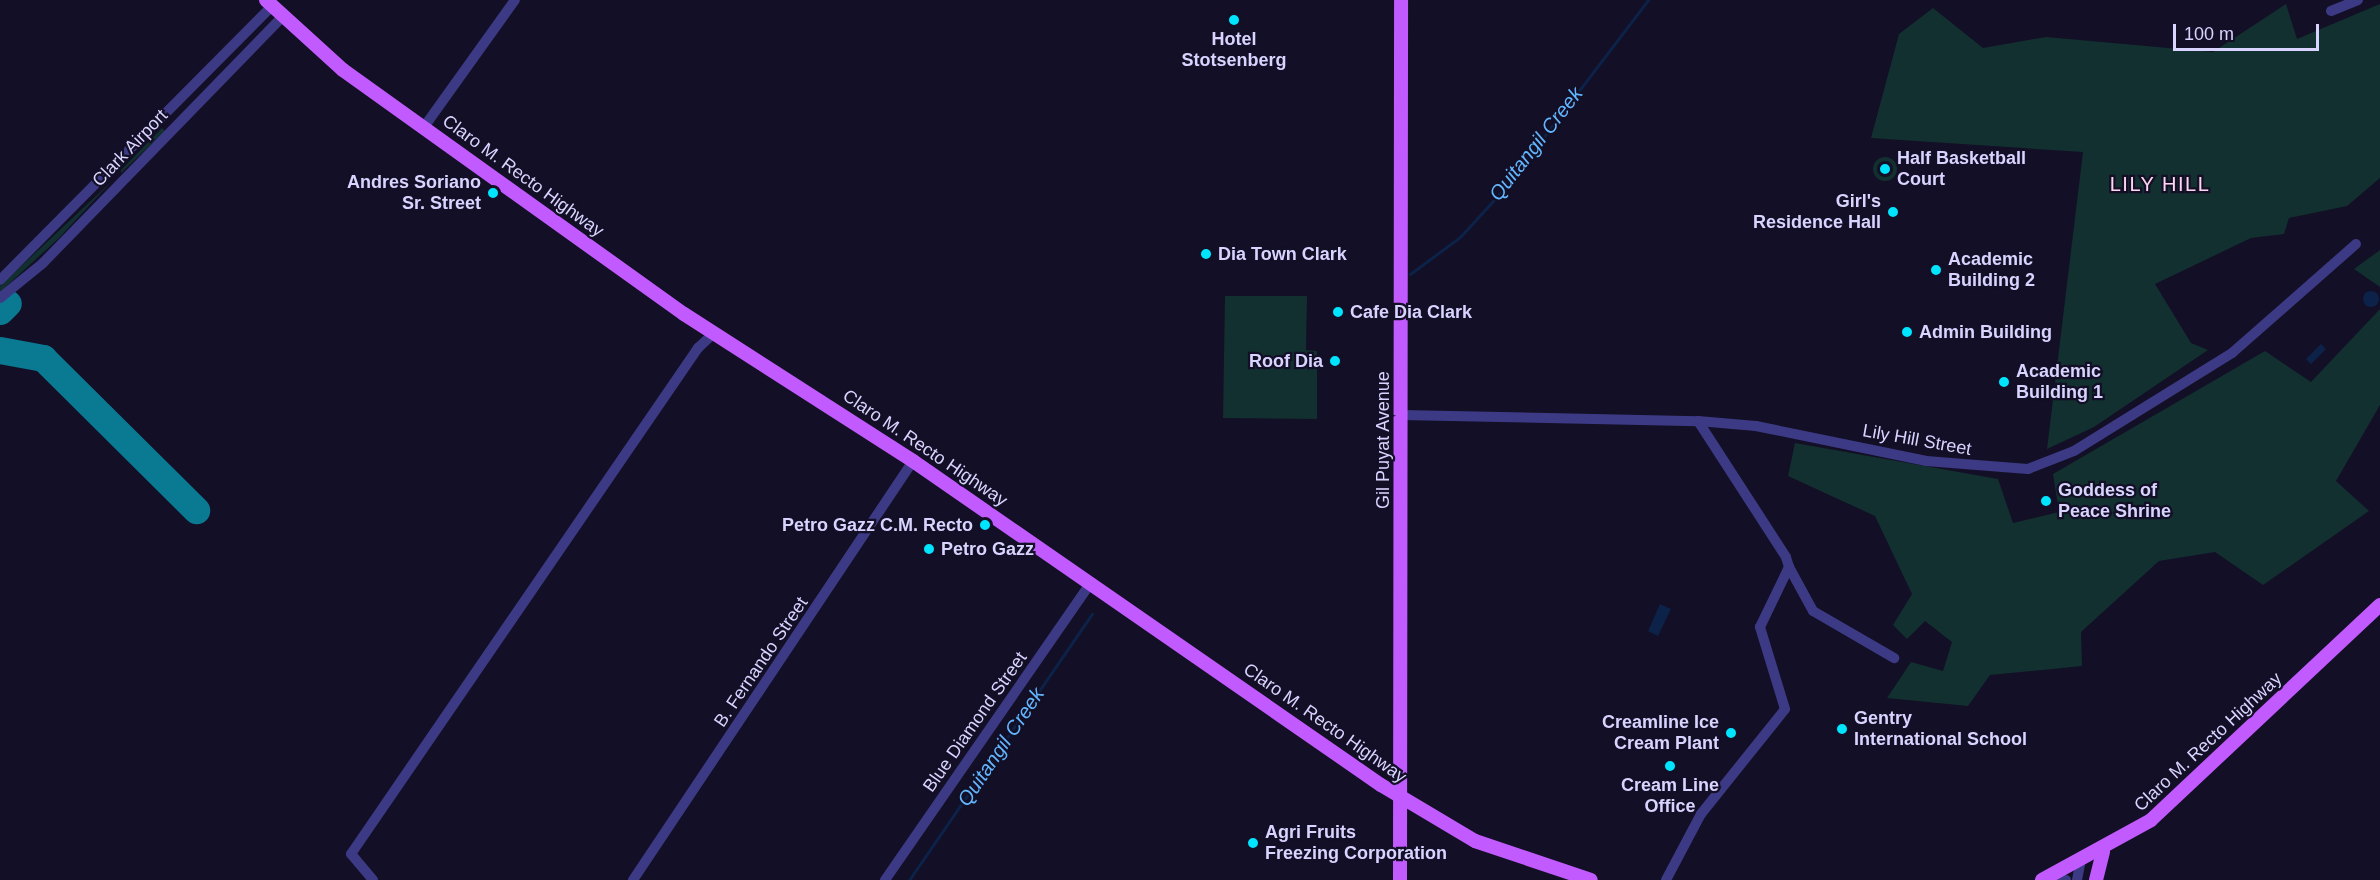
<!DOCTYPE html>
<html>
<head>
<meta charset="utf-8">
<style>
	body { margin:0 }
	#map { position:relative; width:2380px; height:880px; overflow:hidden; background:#130f26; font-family:Arial,sans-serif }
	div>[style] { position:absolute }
	.green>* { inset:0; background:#12302f }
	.round { border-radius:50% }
	.water>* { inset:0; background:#0c2248 }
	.stream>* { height:3px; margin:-1.5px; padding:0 1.5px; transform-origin:1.5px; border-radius:1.5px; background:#0c2248 }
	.taxiway>* { height:27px; margin:-13.5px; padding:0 13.5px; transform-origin:13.5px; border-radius:13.5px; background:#0a7a92 }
	.minor>* { height:10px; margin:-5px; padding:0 5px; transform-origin:5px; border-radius:5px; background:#3d3a85 }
	.major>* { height:14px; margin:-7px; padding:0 7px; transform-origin:7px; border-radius:7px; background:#c25bff }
	.dots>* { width:16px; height:16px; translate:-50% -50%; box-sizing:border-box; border:3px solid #130f26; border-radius:50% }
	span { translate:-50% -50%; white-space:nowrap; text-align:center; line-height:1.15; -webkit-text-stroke:4.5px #130f26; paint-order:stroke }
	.poi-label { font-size:18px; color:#d9d4ff; font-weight:700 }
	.left { translate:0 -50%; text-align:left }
	.right { translate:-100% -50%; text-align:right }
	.street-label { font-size:18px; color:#d9d4ff }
	.water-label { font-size:20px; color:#62b6ff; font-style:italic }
	.neighbourhood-label { font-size:20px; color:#ffd6f0; letter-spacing:1.5px }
	.scale { position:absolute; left:2173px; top:24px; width:146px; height:27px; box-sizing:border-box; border:3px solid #d9d4ff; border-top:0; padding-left:8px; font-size:18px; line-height:21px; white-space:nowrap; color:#d9d4ff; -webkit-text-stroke:4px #130f26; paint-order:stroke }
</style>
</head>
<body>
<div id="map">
	<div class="green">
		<i style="clip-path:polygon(2286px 4px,2297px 39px,2380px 4px,2380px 178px,2347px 206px,2289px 218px,2284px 234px,2251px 238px,2155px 284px,2191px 343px,2208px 350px,2094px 427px,2047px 449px,2083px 152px,1871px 138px,1899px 34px,1933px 8px,1983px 48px,2046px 37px,2213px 52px)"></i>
		<i style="clip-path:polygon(162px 128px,165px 131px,121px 173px,121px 170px)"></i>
		<i class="round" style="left:1873px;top:157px;width:24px;height:24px"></i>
		<i style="clip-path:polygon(112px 181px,58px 239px,0 292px,0 286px)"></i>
		<i style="clip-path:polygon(2380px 250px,2380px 287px,2354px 269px)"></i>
		<i style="clip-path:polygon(1225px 296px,1307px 296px,1306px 350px,1317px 351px,1317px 419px,1223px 418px)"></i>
		<i style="clip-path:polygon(2380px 309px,2380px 405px,2336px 481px,2369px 511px,2263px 585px,2215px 552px,2159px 561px,2081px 632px,2082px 666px,1990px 675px,1968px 706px,1887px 698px,1911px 662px,1943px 671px,1952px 642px,1925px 621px,1907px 639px,1893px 625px,1912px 594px,1875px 516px,1788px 476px,1795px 443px,1998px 479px,2013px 523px,2059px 512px,2053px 474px,2265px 351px,2311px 382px)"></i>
	</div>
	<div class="water">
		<i class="round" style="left:2363px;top:291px;width:16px;height:16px"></i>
		<i style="clip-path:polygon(2321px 344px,2326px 349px,2311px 364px,2306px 359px)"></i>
		<i style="clip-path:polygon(1660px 604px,1671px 609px,1658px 636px,1648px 631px)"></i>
	</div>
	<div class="stream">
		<i style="left:1410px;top:274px;width:62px;rotate:-36.5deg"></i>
		<i style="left:1460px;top:237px;width:65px;rotate:-47.5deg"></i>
		<i style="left:1504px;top:189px;width:238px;rotate:-52.7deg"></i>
		<i style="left:909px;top:880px;width:323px;rotate:-55.5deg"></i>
	</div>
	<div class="taxiway">
		<i style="left:0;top:311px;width:11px;rotate:-45deg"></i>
		<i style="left:0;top:350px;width:44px;rotate:10.5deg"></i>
		<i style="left:43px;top:358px;width:216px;rotate:44.8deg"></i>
	</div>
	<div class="minor">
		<i style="left:2331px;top:11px;width:29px;rotate:-22deg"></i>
		<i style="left:424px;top:127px;width:156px;rotate:-54.4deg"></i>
		<i style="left:0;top:280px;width:385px;rotate:-45.2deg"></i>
		<i style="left:0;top:298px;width:55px;rotate:-39.1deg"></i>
		<i style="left:43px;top:263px;width:343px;rotate:-45.8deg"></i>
		<i style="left:1401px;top:415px;width:297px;rotate:1.2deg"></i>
		<i style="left:1698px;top:421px;width:58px;rotate:4.9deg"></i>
		<i style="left:1756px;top:426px;width:174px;rotate:11.6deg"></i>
		<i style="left:1926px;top:461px;width:102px;rotate:4.5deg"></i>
		<i style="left:2028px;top:469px;width:49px;rotate:-21.4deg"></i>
		<i style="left:2074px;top:451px;width:186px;rotate:-31.8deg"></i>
		<i style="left:2232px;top:353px;width:165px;rotate:-41.3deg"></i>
		<i style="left:1789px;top:567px;width:50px;rotate:61.4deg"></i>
		<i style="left:1813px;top:611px;width:94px;rotate:30.1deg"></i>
		<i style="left:373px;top:880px;width:34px;rotate:-130deg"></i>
		<i style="left:351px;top:854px;width:614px;rotate:-55.56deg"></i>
		<i style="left:698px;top:348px;width:21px;rotate:-43deg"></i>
		<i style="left:633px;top:880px;width:504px;rotate:-56.25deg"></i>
		<i style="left:885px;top:880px;width:361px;rotate:-55.3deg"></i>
		<i style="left:1666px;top:880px;width:75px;rotate:-62.1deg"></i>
		<i style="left:1701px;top:814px;width:134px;rotate:-51.3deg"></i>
		<i style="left:1785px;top:709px;width:86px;rotate:-107deg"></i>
		<i style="left:1760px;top:627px;width:67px;rotate:-64.2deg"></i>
		<i style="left:1789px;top:567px;width:10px;rotate:-107deg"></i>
		<i style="left:1786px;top:557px;width:162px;rotate:-122.9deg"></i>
		<i style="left:2056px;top:880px;width:10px"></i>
		<i style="left:2077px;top:880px;width:16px;rotate:-79deg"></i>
	</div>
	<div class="major">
		<i style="left:266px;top:0;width:104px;rotate:42.3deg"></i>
		<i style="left:343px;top:70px;width:419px;rotate:35.6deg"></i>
		<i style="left:684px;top:314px;width:272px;rotate:32.7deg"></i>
		<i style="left:913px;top:461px;width:569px;rotate:34.7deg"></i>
		<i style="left:1381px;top:785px;width:109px;rotate:30.8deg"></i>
		<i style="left:1475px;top:841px;width:122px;rotate:18.6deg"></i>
		<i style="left:1400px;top:880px;width:880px;rotate:-89.93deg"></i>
		<i style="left:2042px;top:880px;width:124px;rotate:-28.8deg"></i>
		<i style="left:2151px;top:820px;width:314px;rotate:-43.2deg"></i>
		<i style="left:2096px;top:880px;width:29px;rotate:-76deg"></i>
	</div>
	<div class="dots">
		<i style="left:1234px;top:20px;background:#00e5ff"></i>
		<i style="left:1885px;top:169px;background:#00e5ff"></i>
		<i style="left:493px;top:193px;background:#00e5ff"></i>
		<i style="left:1893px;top:212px;background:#00e5ff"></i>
		<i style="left:1206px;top:254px;background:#00e5ff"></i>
		<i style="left:1936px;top:270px;background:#00e5ff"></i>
		<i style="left:1338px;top:312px;background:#00e5ff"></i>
		<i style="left:1907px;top:332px;background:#00e5ff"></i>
		<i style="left:1335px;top:361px;background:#00e5ff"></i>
		<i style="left:2004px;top:382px;background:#00e5ff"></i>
		<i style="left:2046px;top:501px;background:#00e5ff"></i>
		<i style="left:985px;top:525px;background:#00e5ff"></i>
		<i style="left:929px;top:549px;background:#00e5ff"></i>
		<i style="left:1842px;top:729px;background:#00e5ff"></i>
		<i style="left:1731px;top:733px;background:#00e5ff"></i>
		<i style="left:1670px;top:766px;background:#00e5ff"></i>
		<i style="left:1253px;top:843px;background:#00e5ff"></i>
	</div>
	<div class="poi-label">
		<span style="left:1234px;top:50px">Hotel<br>Stotsenberg</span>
		<span class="left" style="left:1897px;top:169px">Half Basketball<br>Court</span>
		<span class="right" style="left:481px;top:193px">Andres Soriano<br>Sr. Street</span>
		<span class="right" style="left:1881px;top:212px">Girl's<br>Residence Hall</span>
		<span class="left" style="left:1218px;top:254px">Dia Town Clark</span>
		<span class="left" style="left:1948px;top:270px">Academic<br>Building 2</span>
		<span class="left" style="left:1350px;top:312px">Cafe Dia Clark</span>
		<span class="left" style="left:1919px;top:332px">Admin Building</span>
		<span class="right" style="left:1323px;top:361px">Roof Dia</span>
		<span class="left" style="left:2016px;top:382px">Academic<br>Building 1</span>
		<span class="left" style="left:2058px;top:501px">Goddess of<br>Peace Shrine</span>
		<span class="right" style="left:973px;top:525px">Petro Gazz C.M. Recto</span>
		<span class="left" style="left:941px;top:549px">Petro Gazz</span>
		<span class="left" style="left:1854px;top:729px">Gentry<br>International School</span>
		<span class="right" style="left:1719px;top:733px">Creamline Ice<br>Cream Plant</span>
		<span style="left:1670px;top:796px">Cream Line<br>Office</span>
		<span class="left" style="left:1265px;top:843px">Agri Fruits<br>Freezing Corporation</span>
	</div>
	<div class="street-label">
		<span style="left:130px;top:148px;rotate:-46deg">Clark Airport</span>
		<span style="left:523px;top:176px;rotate:36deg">Claro M. Recto Highway</span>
		<span style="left:1383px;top:440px;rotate:-90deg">Gil Puyat Avenue</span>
		<span style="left:1917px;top:440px;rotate:10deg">Lily Hill Street</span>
		<span style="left:925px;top:448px;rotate:34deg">Claro M. Recto Highway</span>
		<span style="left:761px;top:662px;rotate:-56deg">B. Fernando Street</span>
		<span style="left:975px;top:722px;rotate:-55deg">Blue Diamond Street</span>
		<span style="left:1325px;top:723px;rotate:35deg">Claro M. Recto Highway</span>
		<span style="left:2208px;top:742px;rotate:-43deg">Claro M. Recto Highway</span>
	</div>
	<div class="water-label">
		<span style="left:1536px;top:144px;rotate:-52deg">Quitangil Creek</span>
		<span style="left:1001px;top:747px;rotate:-56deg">Quitangil Creek</span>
	</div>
	<div class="neighbourhood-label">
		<span style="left:2160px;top:184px">LILY HILL</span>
	</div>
	<div class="scale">100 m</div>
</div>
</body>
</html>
